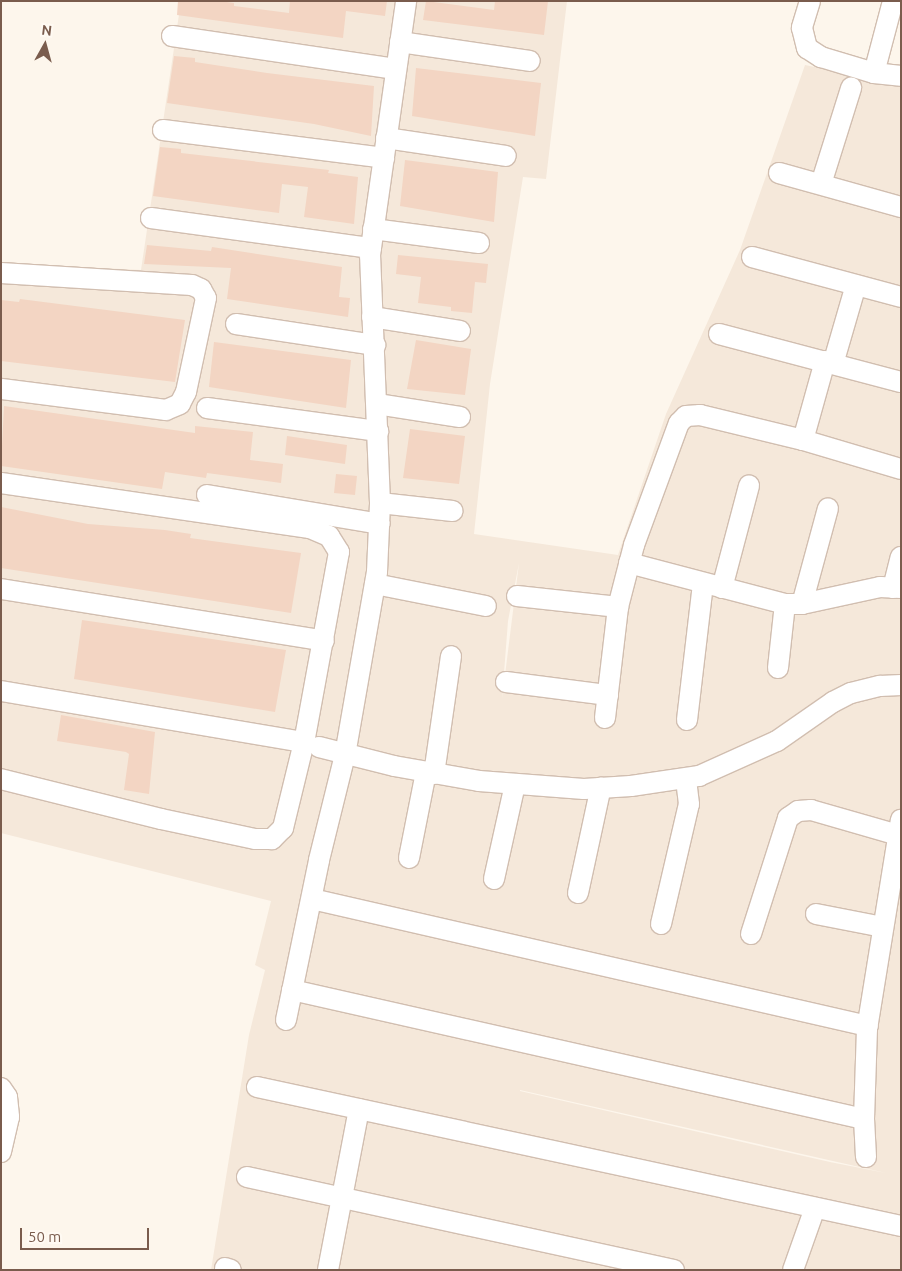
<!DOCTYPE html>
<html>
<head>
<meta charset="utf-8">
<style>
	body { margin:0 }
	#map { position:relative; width:902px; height:1271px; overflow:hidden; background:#fdf6ec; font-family:Ubuntu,sans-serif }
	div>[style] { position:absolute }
	.residential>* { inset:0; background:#f5e8da }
	.building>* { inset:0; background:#f3d5c3 }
	.roads { filter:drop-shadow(1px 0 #d1beb0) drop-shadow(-1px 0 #d1beb0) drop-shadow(0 1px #d1beb0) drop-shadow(0 -1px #d1beb0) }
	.minor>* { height:20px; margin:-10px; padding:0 10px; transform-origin:10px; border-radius:10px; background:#fff }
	span { translate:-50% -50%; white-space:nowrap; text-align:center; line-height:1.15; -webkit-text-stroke:4px #fffaf3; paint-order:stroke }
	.frame { position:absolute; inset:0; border:2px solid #7a5c4d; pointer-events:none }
	.north { position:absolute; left:20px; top:20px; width:50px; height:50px; -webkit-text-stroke:4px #fffaf3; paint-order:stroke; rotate:7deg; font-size:14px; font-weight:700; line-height:20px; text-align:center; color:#7a5c4d }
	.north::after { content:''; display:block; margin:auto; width:18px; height:22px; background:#7a5c4d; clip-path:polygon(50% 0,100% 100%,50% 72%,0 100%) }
	.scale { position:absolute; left:20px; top:1228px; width:129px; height:22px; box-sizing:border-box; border:2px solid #7a5c4d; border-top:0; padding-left:6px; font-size:15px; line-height:18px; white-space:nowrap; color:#7a5c4d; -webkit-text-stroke:4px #fffaf3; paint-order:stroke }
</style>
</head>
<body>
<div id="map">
	<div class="residential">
		<i style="clip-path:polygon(evenodd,181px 1px,567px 1px,546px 179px,523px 177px,490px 384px,474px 534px,618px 555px,666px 414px,740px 250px,805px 65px,901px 85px,901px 1270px,211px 1270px,249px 1035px,265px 970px,255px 965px,271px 901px,1px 833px,1px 263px,141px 270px,181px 1px,519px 563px,502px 699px,508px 621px,519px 563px,181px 1px,520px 1091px,520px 1090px,886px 1173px,830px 1162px,520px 1091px)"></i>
	</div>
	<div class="building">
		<i style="clip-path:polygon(178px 1px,219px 1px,234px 3px,234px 6px,289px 13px,290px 1px,387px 1px,385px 16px,346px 11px,343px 38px,177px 15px)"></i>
		<i style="clip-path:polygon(426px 1px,494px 10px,495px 1px,548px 1px,544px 35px,423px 20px)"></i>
		<i style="clip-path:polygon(174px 56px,195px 58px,195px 62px,267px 73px,374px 86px,371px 136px,314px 124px,167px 103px)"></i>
		<i style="clip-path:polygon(416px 68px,541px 83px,535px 136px,412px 116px)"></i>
		<i style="clip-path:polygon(160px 147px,181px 149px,181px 153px,329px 170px,328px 173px,358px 177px,354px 224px,304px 217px,308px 187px,282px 184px,279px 213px,153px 196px)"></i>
		<i style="clip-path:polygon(405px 160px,498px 172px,494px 222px,400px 206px)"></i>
		<i style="clip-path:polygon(147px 245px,211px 251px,212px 247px,342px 267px,339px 297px,350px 298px,348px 317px,227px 299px,231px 268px,144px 264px)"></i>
		<i style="clip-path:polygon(398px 255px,488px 264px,486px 283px,475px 282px,472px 313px,451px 311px,451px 307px,418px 303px,421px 277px,396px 274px)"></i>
		<i style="clip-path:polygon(20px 299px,185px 320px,175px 382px,1px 361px,1px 300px,19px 302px)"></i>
		<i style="clip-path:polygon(416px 340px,471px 349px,465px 395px,407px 389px)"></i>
		<i style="clip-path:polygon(214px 342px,351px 360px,346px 408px,209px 387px)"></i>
		<i style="clip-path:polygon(4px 406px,195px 433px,195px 426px,253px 432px,250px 460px,283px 464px,281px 483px,207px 473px,206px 478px,165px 472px,162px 489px,1px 466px)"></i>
		<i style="clip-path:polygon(410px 429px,465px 436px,459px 484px,403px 478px)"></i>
		<i style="clip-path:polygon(287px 436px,347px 445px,345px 464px,285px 455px)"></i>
		<i style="clip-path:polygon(336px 474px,357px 476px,355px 495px,334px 493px)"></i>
		<i style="clip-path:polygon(1px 507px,88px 524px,165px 530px,191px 534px,190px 538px,301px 553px,291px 613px,1px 568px)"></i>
		<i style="clip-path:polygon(82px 620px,286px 650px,275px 712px,74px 679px)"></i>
		<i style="clip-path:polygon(61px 715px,155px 732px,149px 794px,124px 790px,129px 754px,126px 752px,57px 741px)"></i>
	</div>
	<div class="roads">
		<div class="minor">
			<i style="left:810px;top:1px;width:28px;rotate:107deg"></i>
			<i style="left:802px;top:28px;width:21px;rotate:76deg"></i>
			<i style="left:807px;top:48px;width:17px;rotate:33deg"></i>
			<i style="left:821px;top:57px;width:55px;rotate:16.8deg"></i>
			<i style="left:874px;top:73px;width:27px;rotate:6deg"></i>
			<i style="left:172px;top:36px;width:226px;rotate:8.4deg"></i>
			<i style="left:400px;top:42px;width:131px;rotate:8.3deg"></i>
			<i style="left:874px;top:73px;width:74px;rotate:-75.2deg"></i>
			<i style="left:163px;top:130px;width:223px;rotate:7.2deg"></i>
			<i style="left:386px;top:138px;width:121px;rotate:8.5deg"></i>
			<i style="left:779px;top:173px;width:127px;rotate:15.6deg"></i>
			<i style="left:821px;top:184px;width:101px;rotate:-72.6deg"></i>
			<i style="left:151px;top:218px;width:222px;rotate:7.8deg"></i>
			<i style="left:373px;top:229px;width:107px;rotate:7.5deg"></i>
			<i style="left:752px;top:257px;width:154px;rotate:15deg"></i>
			<i style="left:1px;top:273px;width:191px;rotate:3.6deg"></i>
			<i style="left:192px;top:285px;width:10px;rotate:24deg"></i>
			<i style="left:201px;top:289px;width:10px;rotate:61deg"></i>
			<i style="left:206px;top:298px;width:96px;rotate:102deg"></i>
			<i style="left:186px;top:392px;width:13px;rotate:117deg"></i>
			<i style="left:180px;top:404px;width:15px;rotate:157deg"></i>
			<i style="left:166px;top:410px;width:166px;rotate:-172.7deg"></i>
			<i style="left:372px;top:317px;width:89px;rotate:9deg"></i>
			<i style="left:236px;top:324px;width:141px;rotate:8.6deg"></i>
			<i style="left:719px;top:334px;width:188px;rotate:14.8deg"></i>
			<i style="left:833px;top:364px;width:82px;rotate:-73.8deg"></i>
			<i style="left:377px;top:404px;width:84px;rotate:8.9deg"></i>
			<i style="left:207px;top:408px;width:173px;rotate:7.7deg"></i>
			<i style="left:803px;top:440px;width:82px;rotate:-74.4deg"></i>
			<i style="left:1px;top:483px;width:312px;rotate:8.3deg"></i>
			<i style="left:310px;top:528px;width:21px;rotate:23deg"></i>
			<i style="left:329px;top:536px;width:19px;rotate:58deg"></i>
			<i style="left:339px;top:552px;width:193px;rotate:100.4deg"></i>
			<i style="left:304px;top:742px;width:89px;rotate:103.7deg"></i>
			<i style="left:283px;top:828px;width:16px;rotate:135deg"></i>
			<i style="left:272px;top:839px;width:17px;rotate:180deg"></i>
			<i style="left:255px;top:839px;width:96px;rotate:-168deg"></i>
			<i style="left:161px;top:819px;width:165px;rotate:-166deg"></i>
			<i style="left:207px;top:495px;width:175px;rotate:9.5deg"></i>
			<i style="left:380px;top:503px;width:73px;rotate:6.3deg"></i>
			<i style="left:629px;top:563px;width:161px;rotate:14.7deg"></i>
			<i style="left:785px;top:604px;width:17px"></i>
			<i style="left:802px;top:604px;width:80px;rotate:-12.3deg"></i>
			<i style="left:880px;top:587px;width:21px;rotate:3deg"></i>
			<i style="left:375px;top:584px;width:113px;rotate:11.2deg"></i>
			<i style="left:722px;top:588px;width:106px;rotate:-75.2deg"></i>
			<i style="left:893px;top:588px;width:32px;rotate:-76deg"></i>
			<i style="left:1px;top:589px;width:327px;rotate:9.1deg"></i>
			<i style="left:517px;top:596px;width:102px;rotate:6.2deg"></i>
			<i style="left:802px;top:604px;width:99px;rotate:-74.8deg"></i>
			<i style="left:778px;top:668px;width:64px;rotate:-83.8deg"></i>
			<i style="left:506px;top:682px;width:103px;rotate:7.3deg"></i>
			<i style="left:1px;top:691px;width:307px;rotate:9.6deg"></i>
			<i style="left:605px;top:718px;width:112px;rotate:-83.3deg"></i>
			<i style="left:618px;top:607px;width:64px;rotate:-75.5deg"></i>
			<i style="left:634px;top:545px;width:130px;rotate:-69.8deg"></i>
			<i style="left:679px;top:423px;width:10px;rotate:-45deg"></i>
			<i style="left:686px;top:416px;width:14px;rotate:-4deg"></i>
			<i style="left:700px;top:415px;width:106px;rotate:13.6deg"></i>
			<i style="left:803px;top:440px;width:102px;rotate:16.5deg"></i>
			<i style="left:687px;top:720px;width:138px;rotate:-83.3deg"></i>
			<i style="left:319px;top:747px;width:77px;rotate:14.2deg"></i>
			<i style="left:394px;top:766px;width:86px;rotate:10deg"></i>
			<i style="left:479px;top:781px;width:105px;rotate:4.4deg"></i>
			<i style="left:584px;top:789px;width:47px;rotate:-3.7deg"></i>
			<i style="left:631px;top:786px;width:69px;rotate:-8.4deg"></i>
			<i style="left:699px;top:776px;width:85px;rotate:-24.2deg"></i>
			<i style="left:777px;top:741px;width:68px;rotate:-34.9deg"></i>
			<i style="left:833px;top:702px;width:20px;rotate:-27deg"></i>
			<i style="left:851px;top:693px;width:30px;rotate:-14deg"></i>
			<i style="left:880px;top:686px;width:21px;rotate:-3deg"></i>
			<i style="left:434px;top:774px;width:119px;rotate:-81.8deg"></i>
			<i style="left:409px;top:858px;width:88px;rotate:-78.8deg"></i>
			<i style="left:494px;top:879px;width:97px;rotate:-77.5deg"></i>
			<i style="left:578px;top:893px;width:108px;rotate:-77.8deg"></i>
			<i style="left:312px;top:899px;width:570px;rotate:12.87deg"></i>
			<i style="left:816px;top:914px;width:68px;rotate:11deg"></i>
			<i style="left:661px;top:924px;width:123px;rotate:-76.9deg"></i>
			<i style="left:689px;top:804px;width:25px;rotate:-97deg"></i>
			<i style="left:751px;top:934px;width:122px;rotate:-72.3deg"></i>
			<i style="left:788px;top:818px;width:12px;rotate:-35deg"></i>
			<i style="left:798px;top:811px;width:13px;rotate:-4deg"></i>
			<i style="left:811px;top:810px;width:91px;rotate:16deg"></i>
			<i style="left:292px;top:990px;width:586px;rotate:12.71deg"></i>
			<i style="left:286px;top:1020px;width:163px;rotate:-78.3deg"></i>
			<i style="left:319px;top:860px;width:108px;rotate:-76.1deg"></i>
			<i style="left:345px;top:755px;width:186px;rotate:-80.1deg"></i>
			<i style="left:377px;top:572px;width:69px;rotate:-87.5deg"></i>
			<i style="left:380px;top:503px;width:248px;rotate:-92.3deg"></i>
			<i style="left:370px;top:255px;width:257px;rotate:-81.9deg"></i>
			<i style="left:257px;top:1087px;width:659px;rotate:12.18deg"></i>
			<i style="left:1px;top:1088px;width:11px;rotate:56deg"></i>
			<i style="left:7px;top:1097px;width:20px;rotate:84deg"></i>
			<i style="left:9px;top:1117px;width:36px;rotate:103deg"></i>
			<i style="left:866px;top:1157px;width:38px;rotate:-93deg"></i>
			<i style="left:864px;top:1119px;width:90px;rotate:-88.1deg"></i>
			<i style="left:867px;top:1029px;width:212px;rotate:-80.8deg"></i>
			<i style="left:247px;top:1177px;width:437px;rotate:12.3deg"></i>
			<i style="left:225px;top:1268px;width:6px;rotate:18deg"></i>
			<i style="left:328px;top:1270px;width:164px;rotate:-79.1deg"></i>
			<i style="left:793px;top:1270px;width:66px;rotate:-70.5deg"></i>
		</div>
	</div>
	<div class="frame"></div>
	<div class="north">N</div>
	<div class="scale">50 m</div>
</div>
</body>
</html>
